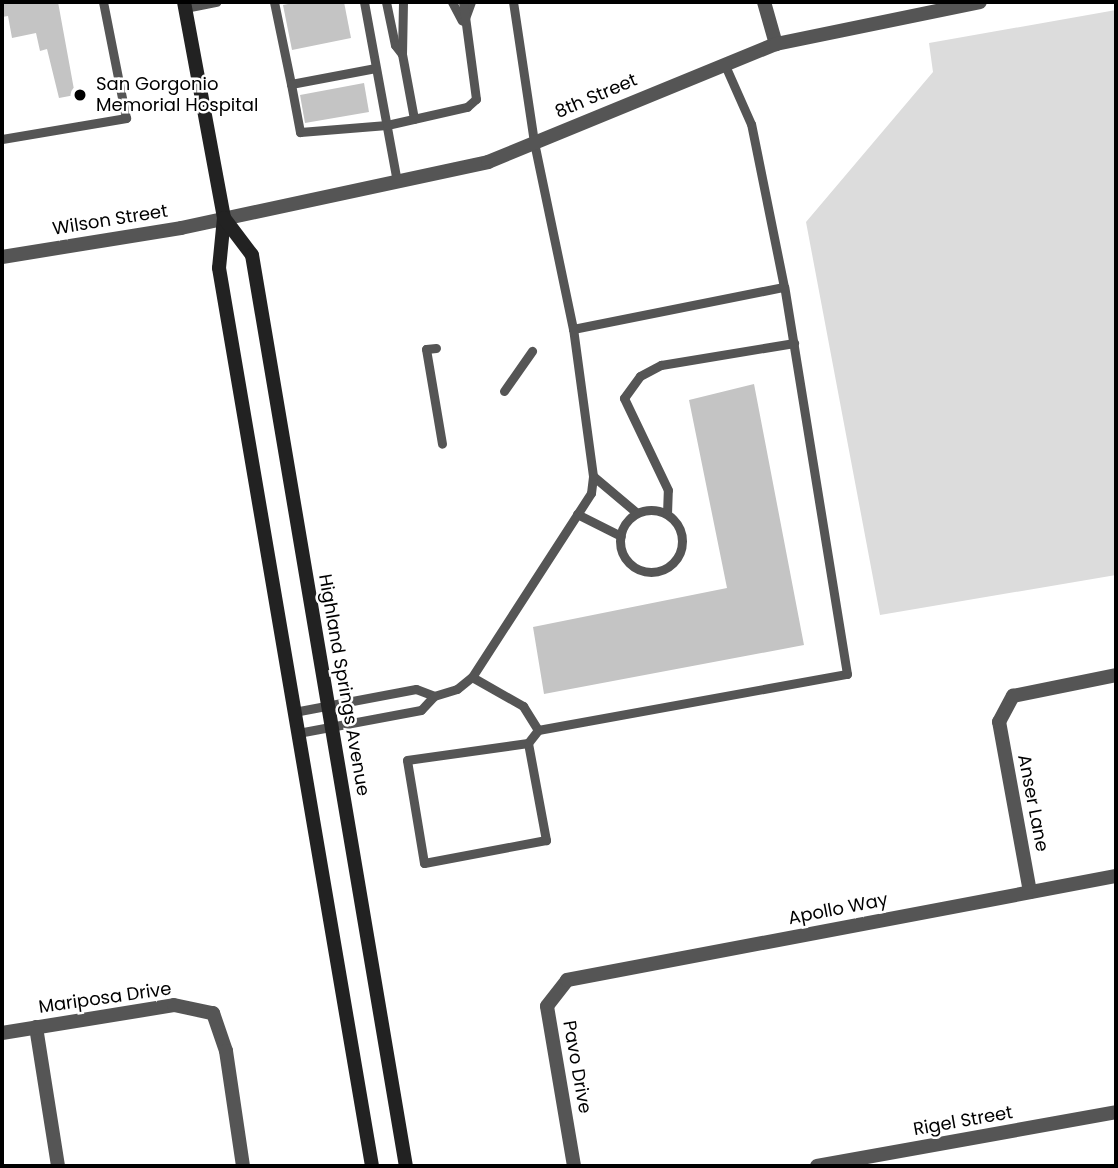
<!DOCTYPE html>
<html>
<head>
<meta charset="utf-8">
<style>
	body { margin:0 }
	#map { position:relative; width:1118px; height:1168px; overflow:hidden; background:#fff; font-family:Poppins,sans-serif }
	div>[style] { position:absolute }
	.green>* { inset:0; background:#dcdcdc }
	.building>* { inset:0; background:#c4c4c4 }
	.service>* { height:9px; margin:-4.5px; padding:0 4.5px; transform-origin:4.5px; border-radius:4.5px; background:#555 }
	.service>.ring { margin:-4.5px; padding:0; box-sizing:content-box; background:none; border:9px solid #555; border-radius:50% }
	.minor>* { height:14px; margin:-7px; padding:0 7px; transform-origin:7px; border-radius:7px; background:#555 }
	.tertiary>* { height:14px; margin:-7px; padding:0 7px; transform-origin:7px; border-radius:7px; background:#555 }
	.secondary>* { height:14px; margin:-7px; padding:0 7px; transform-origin:7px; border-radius:7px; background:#222 }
	.dots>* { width:19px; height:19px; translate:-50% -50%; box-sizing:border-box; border:4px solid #fff; border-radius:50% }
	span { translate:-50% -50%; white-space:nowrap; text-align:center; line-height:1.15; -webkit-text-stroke:5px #fff; paint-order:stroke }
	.poi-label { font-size:18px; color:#000 }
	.left { translate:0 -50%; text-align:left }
	.street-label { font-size:18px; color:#000 }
	.frame { position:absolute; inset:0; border:4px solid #000; pointer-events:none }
</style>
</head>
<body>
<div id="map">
	<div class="green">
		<i style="clip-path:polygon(1116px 10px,1116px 575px,880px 615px,806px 222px,933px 72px,929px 43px)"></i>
	</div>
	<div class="building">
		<i style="clip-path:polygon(2px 2px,58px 2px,75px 95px,59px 98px,47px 49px,40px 51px,36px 33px,12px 38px,8px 16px,2px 17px)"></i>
		<i style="clip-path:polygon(298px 2px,344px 2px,351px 38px,292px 50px,283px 5px)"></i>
		<i style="clip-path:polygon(364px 83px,369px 112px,305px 123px,300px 95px)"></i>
		<i style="clip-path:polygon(754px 384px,804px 645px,544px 694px,533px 627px,727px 588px,689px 400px)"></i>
	</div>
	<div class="service">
		<i style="left:274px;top:2px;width:84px;rotate:78.3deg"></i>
		<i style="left:291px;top:84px;width:86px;rotate:-10.7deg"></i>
		<i style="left:364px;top:2px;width:182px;rotate:79.6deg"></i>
		<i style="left:386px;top:2px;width:44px;rotate:78.2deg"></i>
		<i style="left:395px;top:45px;width:11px;rotate:52deg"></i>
		<i style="left:403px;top:2px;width:52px;rotate:91.1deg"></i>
		<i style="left:402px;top:54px;width:66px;rotate:79.5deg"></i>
		<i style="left:452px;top:2px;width:21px;rotate:62deg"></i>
		<i style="left:185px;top:8px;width:32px;rotate:-11deg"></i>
		<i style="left:464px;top:21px;width:20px;rotate:-70deg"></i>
		<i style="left:291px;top:84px;width:49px;rotate:79.4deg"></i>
		<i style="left:300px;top:132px;width:87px;rotate:-4.6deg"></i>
		<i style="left:387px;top:125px;width:82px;rotate:-12.7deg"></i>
		<i style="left:467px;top:107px;width:12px;rotate:-42deg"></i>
		<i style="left:476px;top:99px;width:98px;rotate:-97.6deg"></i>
		<i style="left:2px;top:139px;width:126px;rotate:-9.6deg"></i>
		<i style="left:126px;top:118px;width:118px;rotate:-101.2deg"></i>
		<i style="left:573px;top:329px;width:215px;rotate:-11.3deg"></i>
		<i style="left:784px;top:287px;width:166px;rotate:-101.4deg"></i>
		<i style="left:751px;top:124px;width:67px;rotate:-113.9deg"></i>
		<i style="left:436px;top:348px;width:10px;rotate:174deg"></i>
		<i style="left:426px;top:349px;width:96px;rotate:80.4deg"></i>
		<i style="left:504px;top:391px;width:49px;rotate:-55deg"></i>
		<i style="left:593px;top:476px;width:57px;rotate:40.1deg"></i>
		<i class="ring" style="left:620px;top:510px;width:53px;height:53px"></i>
		<i style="left:577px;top:514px;width:49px;rotate:26.6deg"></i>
		<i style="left:667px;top:514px;width:24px;rotate:-88deg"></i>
		<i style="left:668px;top:490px;width:102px;rotate:-115.6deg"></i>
		<i style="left:624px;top:398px;width:27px;rotate:-54deg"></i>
		<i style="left:640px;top:376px;width:24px;rotate:-28deg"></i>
		<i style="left:661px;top:365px;width:135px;rotate:-9.4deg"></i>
		<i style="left:472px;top:677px;width:59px;rotate:29.6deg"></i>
		<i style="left:523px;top:706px;width:28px;rotate:58deg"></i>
		<i style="left:538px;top:730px;width:314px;rotate:-10.3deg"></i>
		<i style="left:847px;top:674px;width:392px;rotate:-99.2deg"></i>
		<i style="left:294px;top:712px;width:124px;rotate:-10.7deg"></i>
		<i style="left:416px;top:689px;width:19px;rotate:21deg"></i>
		<i style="left:298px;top:733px;width:125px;rotate:-10.6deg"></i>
		<i style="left:421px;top:710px;width:19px;rotate:-47deg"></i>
		<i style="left:434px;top:696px;width:24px;rotate:-17deg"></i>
		<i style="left:457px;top:689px;width:19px;rotate:-39deg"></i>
		<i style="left:472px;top:677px;width:219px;rotate:-57.1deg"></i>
		<i style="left:591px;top:493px;width:17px;rotate:-83deg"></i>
		<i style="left:593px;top:476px;width:148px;rotate:-97.7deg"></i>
		<i style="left:573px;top:329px;width:191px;rotate:-101.8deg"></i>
		<i style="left:534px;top:142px;width:142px;rotate:-98.5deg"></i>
		<i style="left:528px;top:743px;width:99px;rotate:79.5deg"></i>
		<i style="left:546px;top:840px;width:124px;rotate:169.3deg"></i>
		<i style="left:424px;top:863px;width:104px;rotate:-99.4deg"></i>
		<i style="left:407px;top:760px;width:122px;rotate:-8deg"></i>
		<i style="left:528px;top:743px;width:16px;rotate:-52deg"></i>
	</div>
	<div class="minor">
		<i style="left:764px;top:2px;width:44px;rotate:74.1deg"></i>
		<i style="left:1030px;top:892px;width:173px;rotate:-100.3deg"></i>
		<i style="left:999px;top:722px;width:30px;rotate:-62deg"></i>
		<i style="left:1013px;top:696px;width:105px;rotate:-11.5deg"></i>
		<i style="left:36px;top:1027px;width:141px;rotate:81deg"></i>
		<i style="left:2px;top:1033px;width:174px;rotate:-9.2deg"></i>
		<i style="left:174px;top:1005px;width:40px;rotate:12deg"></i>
		<i style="left:213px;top:1013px;width:40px;rotate:71.1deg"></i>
		<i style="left:226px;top:1051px;width:116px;rotate:81.6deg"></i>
		<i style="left:574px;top:1166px;width:162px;rotate:-99.6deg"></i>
		<i style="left:547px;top:1006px;width:33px;rotate:-52deg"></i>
		<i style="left:567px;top:980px;width:559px;rotate:-10.73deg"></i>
		<i style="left:817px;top:1166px;width:304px;rotate:-10.2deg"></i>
	</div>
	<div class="tertiary">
		<i style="left:2px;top:257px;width:181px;rotate:-9.2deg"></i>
		<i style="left:181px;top:228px;width:314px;rotate:-12.1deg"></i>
		<i style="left:488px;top:162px;width:311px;rotate:-22.3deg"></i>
		<i style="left:776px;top:44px;width:208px;rotate:-11.6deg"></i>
	</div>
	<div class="secondary">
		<i style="left:184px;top:2px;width:220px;rotate:79.5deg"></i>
		<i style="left:224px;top:218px;width:50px;rotate:95.7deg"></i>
		<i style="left:219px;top:268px;width:911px;rotate:80.33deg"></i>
		<i style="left:224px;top:218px;width:46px;rotate:52.9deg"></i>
		<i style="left:252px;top:255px;width:924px;rotate:80.41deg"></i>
	</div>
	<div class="dots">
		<i style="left:80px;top:95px;background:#000"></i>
	</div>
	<div class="poi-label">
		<span class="left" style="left:96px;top:95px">San Gorgonio<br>Memorial Hospital</span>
	</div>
	<div class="street-label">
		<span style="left:596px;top:96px;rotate:-23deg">8th Street</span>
		<span style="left:110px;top:220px;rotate:-9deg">Wilson Street</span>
		<span style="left:344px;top:685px;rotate:80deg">Highland Springs Avenue</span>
		<span style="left:1033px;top:803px;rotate:79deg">Anser Lane</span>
		<span style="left:838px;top:909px;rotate:-11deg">Apollo Way</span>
		<span style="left:105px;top:998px;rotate:-8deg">Mariposa Drive</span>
		<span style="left:577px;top:1067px;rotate:80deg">Pavo Drive</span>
		<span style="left:963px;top:1121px;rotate:-10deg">Rigel Street</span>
	</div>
	<div class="frame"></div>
</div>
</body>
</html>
